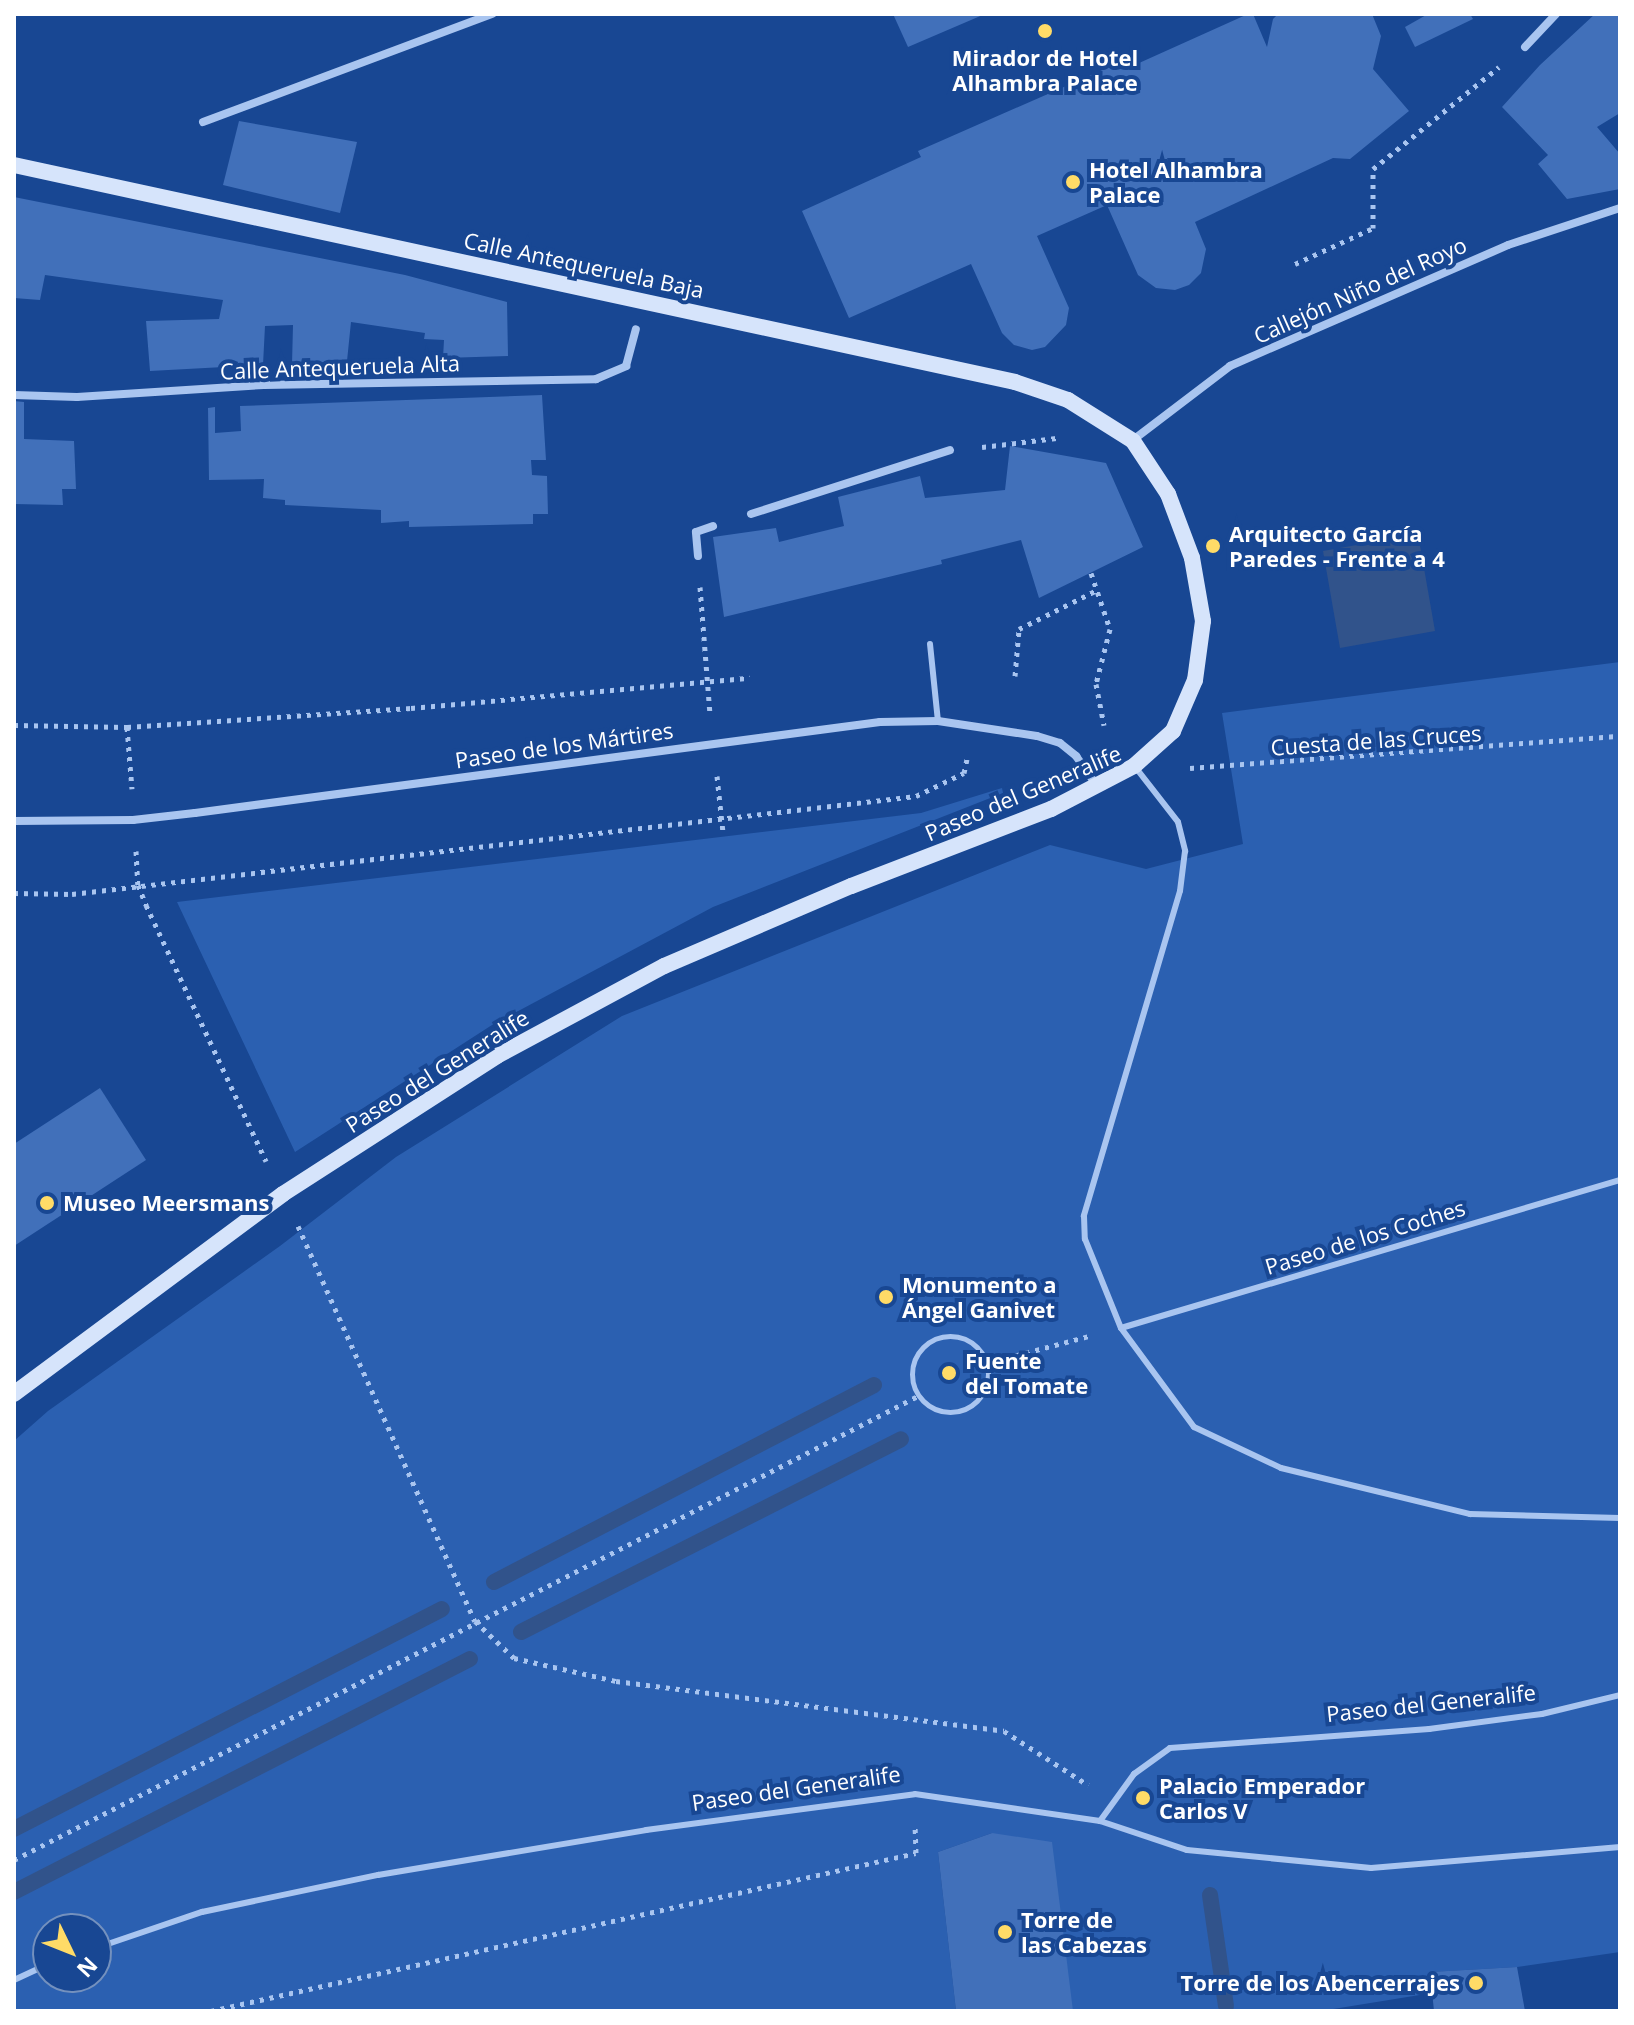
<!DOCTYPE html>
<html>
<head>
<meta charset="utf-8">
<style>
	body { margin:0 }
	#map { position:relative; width:1634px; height:2025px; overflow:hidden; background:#184793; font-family:"Open Sans",sans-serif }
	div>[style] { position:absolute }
	.green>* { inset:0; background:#2b60b1 }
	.water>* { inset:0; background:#31538b }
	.stream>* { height:16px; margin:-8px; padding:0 8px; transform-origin:8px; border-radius:8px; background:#31538b }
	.building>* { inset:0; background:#4170ba }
	.path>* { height:5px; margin-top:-2.5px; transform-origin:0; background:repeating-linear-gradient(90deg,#a9c5f0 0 4px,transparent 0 10px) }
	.path>.ring { margin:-2.5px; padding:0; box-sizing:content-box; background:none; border:5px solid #a9c5f0; border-radius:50% }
	.lane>* { height:6px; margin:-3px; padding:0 3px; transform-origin:3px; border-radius:3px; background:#a9c5f0 }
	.street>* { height:8px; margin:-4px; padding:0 4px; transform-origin:4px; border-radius:4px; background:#a9c5f0 }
	.secondary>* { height:16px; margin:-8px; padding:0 8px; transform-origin:8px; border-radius:8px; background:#d6e4fb }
	.dots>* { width:22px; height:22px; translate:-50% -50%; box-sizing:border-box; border:4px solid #184793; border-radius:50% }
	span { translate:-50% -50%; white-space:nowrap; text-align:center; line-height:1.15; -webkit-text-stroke:8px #184793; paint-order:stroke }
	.poi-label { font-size:22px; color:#fff; font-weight:700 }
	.left { translate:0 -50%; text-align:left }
	.right { translate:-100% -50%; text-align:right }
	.street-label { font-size:22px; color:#fff }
	.frame { position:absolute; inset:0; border:16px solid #fff; pointer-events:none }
	.north { position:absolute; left:32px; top:1913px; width:80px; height:80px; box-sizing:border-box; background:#184793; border:2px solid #7491be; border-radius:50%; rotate:133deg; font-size:22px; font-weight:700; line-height:32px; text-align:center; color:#fff }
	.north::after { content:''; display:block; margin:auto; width:28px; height:36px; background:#ffdb67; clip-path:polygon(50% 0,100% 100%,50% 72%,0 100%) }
</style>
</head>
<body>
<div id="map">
	<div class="green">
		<i style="clip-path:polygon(evenodd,1620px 662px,1620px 1952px,1517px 1967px,1431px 1972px,1432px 1993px,1321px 2011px,1073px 2011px,992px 1833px,938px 1852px,956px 2011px,14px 2011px,14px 1441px,48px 1411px,280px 1246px,396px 1157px,622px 1016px,1050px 845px,1146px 869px,1243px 844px,1222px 713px,1620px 662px,48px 1929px,96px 1929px,96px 1977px,48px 1977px,48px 1929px)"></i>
		<i style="clip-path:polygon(1002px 788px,1003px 793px,713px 907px,492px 1025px,295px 1152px,177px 902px,921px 813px)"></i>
	</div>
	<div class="water">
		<i style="clip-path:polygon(1418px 534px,1435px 631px,1340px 648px,1323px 551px)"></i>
	</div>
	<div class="stream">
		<i style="left:494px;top:1582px;width:428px;rotate:-27.4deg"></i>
		<i style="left:521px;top:1632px;width:426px;rotate:-26.9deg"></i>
		<i style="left:14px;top:1829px;width:481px;rotate:-27.2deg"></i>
		<i style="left:14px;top:1892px;width:512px;rotate:-27.07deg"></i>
		<i style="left:1210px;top:1895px;width:112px;rotate:81.8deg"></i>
	</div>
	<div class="building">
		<i style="clip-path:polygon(893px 14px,985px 14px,908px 47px)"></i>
		<i style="clip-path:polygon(1248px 14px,1253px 14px,1267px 47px,1273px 19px,1278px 14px,1372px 14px,1381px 36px,1373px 69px,1409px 111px,1350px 159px,1333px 158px,1195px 222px,1206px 249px,1201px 273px,1189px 285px,1175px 290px,1156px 288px,1138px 275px,1107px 205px,1037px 236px,1069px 308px,1066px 325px,1045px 347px,1032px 350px,1014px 345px,1002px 333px,971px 264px,849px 318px,802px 211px,921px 157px,918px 151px,1123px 61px,1128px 68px)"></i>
		<i style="clip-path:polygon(1428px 14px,1470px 14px,1473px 19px,1415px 47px,1405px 27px)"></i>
		<i style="clip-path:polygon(1595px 14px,1620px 14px,1620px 113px,1597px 127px,1620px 154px,1620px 189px,1567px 199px,1538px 164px,1548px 155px,1502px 107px,1540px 65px)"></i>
		<i style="clip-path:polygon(239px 121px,357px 142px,340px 213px,223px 185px)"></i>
		<i style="clip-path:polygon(14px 197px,405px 275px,507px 302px,508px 356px,443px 358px,444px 340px,424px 339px,425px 333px,351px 322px,347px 361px,292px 364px,293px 325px,265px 326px,263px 365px,150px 371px,146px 321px,219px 319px,223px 300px,45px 275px,40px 300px,14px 298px)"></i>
		<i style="clip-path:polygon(542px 395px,546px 460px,531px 460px,532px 475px,547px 476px,548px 514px,533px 514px,533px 524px,409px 527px,409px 521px,381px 523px,381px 510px,285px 505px,285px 500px,263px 498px,264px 479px,209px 480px,208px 408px,215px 407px,215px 433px,241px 431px,240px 406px)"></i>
		<i style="clip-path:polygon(14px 401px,24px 402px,24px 439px,74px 441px,76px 489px,62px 489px,63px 505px,14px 504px)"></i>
		<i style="clip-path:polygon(1010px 446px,1106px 463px,1143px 547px,1039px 598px,1021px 540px,941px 560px,942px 564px,724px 617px,713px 537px,776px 528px,779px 542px,844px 526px,838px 497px,920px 476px,925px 498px,1005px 490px)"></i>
		<i style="clip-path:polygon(100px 1088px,146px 1160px,14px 1246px,14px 1144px)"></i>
		<i style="clip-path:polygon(992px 1833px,1052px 1842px,1073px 2011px,956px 2011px,938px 1852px)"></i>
		<i style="clip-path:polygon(1517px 1967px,1525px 2011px,1434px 2011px,1430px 1972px)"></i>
	</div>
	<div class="path">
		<i style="left:1295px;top:264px;width:86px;rotate:-24.8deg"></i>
		<i style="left:1373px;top:228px;width:59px;rotate:-90deg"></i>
		<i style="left:1373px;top:169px;width:162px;rotate:-39deg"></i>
		<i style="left:982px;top:447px;width:75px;rotate:-6.9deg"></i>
		<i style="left:1091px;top:573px;width:59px;rotate:71.3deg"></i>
		<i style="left:1110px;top:629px;width:57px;rotate:104.3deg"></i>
		<i style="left:1096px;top:684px;width:42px;rotate:79deg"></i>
		<i style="left:700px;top:587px;width:126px;rotate:85.5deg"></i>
		<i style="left:1015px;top:676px;width:47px;rotate:-85.1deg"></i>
		<i style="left:1019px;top:629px;width:89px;rotate:-26.6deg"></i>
		<i style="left:14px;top:725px;width:113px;rotate:1deg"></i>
		<i style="left:127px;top:727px;width:285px;rotate:-3.8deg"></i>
		<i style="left:411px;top:708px;width:340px;rotate:-5.1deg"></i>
		<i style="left:127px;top:727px;width:62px;rotate:85.4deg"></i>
		<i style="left:1190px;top:768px;width:431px;rotate:-4.3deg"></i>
		<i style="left:717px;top:776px;width:56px;rotate:83.9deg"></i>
		<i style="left:136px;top:851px;width:34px;rotate:87deg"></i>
		<i style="left:138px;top:885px;width:22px;rotate:68deg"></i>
		<i style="left:146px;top:905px;width:283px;rotate:64.9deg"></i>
		<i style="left:14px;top:893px;width:58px;rotate:1deg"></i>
		<i style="left:72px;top:894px;width:850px;rotate:-6.62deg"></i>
		<i style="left:916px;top:796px;width:53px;rotate:-25.6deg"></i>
		<i style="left:964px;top:773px;width:14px;rotate:-78deg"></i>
		<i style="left:298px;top:1226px;width:433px;rotate:65.9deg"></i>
		<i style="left:475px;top:1621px;width:54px;rotate:43.5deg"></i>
		<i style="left:514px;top:1658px;width:105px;rotate:12.7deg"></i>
		<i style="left:616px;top:1681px;width:391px;rotate:7.3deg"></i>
		<i style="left:1004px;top:1731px;width:100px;rotate:32.7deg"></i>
		<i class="ring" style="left:912px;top:1336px;width:71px;height:71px"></i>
		<i style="left:987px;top:1363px;width:106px;rotate:-14.8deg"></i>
		<i style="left:14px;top:1860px;width:1016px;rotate:-27.17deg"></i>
		<i style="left:211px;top:2011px;width:722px;rotate:-12.63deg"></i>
		<i style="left:916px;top:1853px;width:28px;rotate:-92deg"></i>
	</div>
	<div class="lane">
		<i style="left:930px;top:644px;width:77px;rotate:84.1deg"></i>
		<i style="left:1136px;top:768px;width:68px;rotate:52.1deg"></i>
		<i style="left:1178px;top:822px;width:30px;rotate:76deg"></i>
		<i style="left:1185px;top:851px;width:40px;rotate:97.1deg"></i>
		<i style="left:1180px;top:891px;width:339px;rotate:106.5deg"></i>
		<i style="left:1084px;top:1216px;width:23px;rotate:88deg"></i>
		<i style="left:1085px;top:1239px;width:96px;rotate:68deg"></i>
		<i style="left:1121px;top:1328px;width:123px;rotate:53.6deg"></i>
		<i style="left:1194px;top:1427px;width:96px;rotate:25.2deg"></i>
		<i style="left:1281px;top:1468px;width:195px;rotate:13.7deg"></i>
		<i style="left:1470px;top:1514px;width:150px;rotate:1.5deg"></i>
		<i style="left:1121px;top:1328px;width:520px;rotate:-16.52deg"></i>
		<i style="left:1100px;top:1821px;width:58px;rotate:-54.1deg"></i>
		<i style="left:1134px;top:1774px;width:44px;rotate:-35.8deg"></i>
		<i style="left:1170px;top:1748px;width:260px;rotate:-4.2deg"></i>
		<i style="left:1429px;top:1729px;width:114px;rotate:-7.6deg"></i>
		<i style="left:1542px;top:1714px;width:80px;rotate:-13.7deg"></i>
		<i style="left:96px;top:1948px;width:112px;rotate:-18.8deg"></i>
		<i style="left:202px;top:1912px;width:180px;rotate:-11.9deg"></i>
		<i style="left:378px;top:1875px;width:272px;rotate:-9.5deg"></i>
		<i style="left:646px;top:1830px;width:271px;rotate:-7.6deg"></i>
		<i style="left:915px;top:1794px;width:187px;rotate:8.3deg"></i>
		<i style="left:1100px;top:1821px;width:92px;rotate:18.4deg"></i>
		<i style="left:1187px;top:1850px;width:185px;rotate:5.6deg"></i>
		<i style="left:1371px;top:1868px;width:250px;rotate:-4.8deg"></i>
		<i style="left:14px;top:1980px;width:38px;rotate:-25deg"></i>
	</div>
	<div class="street">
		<i style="left:1525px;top:47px;width:45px;rotate:-46.8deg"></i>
		<i style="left:203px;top:122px;width:309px;rotate:-20.5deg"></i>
		<i style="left:14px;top:395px;width:63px;rotate:1.8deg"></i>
		<i style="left:77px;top:397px;width:187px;rotate:-3.7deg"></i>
		<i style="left:264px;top:385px;width:332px;rotate:-1deg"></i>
		<i style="left:596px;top:379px;width:33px;rotate:-23deg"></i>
		<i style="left:626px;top:366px;width:38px;rotate:-75deg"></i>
		<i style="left:1133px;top:440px;width:122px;rotate:-37.3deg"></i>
		<i style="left:1230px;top:366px;width:303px;rotate:-23.5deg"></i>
		<i style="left:1508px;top:245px;width:118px;rotate:-18.3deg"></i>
		<i style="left:751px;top:514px;width:209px;rotate:-17.8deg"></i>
		<i style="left:698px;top:556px;width:24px;rotate:-95deg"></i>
		<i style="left:696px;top:532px;width:18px;rotate:-19deg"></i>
		<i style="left:14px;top:821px;width:119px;rotate:-0.5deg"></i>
		<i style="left:133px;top:820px;width:62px;rotate:-6.4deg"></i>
		<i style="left:195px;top:813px;width:691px;rotate:-7.57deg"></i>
		<i style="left:880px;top:722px;width:58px;rotate:-1deg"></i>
		<i style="left:938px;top:721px;width:100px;rotate:8.6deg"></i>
		<i style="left:1037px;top:736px;width:24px;rotate:17deg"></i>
		<i style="left:1060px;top:743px;width:21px;rotate:39deg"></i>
		<i style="left:1076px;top:756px;width:37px;rotate:55deg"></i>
	</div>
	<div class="secondary">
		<i style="left:14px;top:165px;width:1024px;rotate:12.23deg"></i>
		<i style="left:1015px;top:382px;width:56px;rotate:18.8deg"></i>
		<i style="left:1068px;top:400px;width:77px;rotate:32.2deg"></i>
		<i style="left:1133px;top:441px;width:64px;rotate:56.6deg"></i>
		<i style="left:1168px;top:494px;width:68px;rotate:69.4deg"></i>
		<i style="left:1192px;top:558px;width:64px;rotate:80.1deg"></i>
		<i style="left:1203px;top:621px;width:60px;rotate:97.7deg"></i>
		<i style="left:1195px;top:680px;width:56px;rotate:113.3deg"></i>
		<i style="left:1173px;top:731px;width:52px;rotate:138.1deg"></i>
		<i style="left:1134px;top:766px;width:93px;rotate:152.6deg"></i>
		<i style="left:1051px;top:809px;width:214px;rotate:158.9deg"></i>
		<i style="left:851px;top:886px;width:203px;rotate:156.8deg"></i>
		<i style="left:664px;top:966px;width:190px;rotate:151.7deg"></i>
		<i style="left:497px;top:1056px;width:255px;rotate:147.2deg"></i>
		<i style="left:283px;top:1194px;width:335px;rotate:143.4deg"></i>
	</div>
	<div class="dots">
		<i style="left:1045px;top:31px;background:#ffdb67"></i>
		<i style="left:1073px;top:182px;background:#ffdb67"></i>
		<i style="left:1213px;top:546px;background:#ffdb67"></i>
		<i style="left:47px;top:1203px;background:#ffdb67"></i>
		<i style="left:886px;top:1297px;background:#ffdb67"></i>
		<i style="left:949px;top:1373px;background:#ffdb67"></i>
		<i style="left:1143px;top:1798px;background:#ffdb67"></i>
		<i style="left:1005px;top:1932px;background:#ffdb67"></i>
		<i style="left:1476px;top:1983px;background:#ffdb67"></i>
	</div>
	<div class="poi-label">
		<span style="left:1045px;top:70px">Mirador de Hotel<br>Alhambra Palace</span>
		<span class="left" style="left:1089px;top:182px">Hotel Alhambra<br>Palace</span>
		<span class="left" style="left:1229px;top:546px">Arquitecto García<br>Paredes - Frente a 4</span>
		<span class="left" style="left:63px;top:1203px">Museo Meersmans</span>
		<span class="left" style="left:902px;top:1297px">Monumento a<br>Ángel Ganivet</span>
		<span class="left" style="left:965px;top:1373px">Fuente<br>del Tomate</span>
		<span class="left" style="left:1159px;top:1798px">Palacio Emperador<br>Carlos V</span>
		<span class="left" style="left:1021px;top:1932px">Torre de<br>las Cabezas</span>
		<span class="right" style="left:1460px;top:1983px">Torre de los Abencerrajes</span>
	</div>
	<div class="street-label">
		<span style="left:584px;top:265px;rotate:12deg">Calle Antequeruela Baja</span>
		<span style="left:1360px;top:290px;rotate:-24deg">Callejón Niño del Royo</span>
		<span style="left:340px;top:367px;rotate:-2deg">Calle Antequeruela Alta</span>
		<span style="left:1376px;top:740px;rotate:-4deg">Cuesta de las Cruces</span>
		<span style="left:564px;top:745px;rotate:-8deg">Paseo de los Mártires</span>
		<span style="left:1023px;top:793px;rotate:-23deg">Paseo del Generalife</span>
		<span style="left:437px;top:1071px;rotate:-32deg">Paseo del Generalife</span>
		<span style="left:1365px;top:1237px;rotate:-17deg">Paseo de los Coches</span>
		<span style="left:1431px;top:1703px;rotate:-6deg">Paseo del Generalife</span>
		<span style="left:796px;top:1788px;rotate:-8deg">Paseo del Generalife</span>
	</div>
	<div class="frame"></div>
	<div class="north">N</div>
</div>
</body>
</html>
